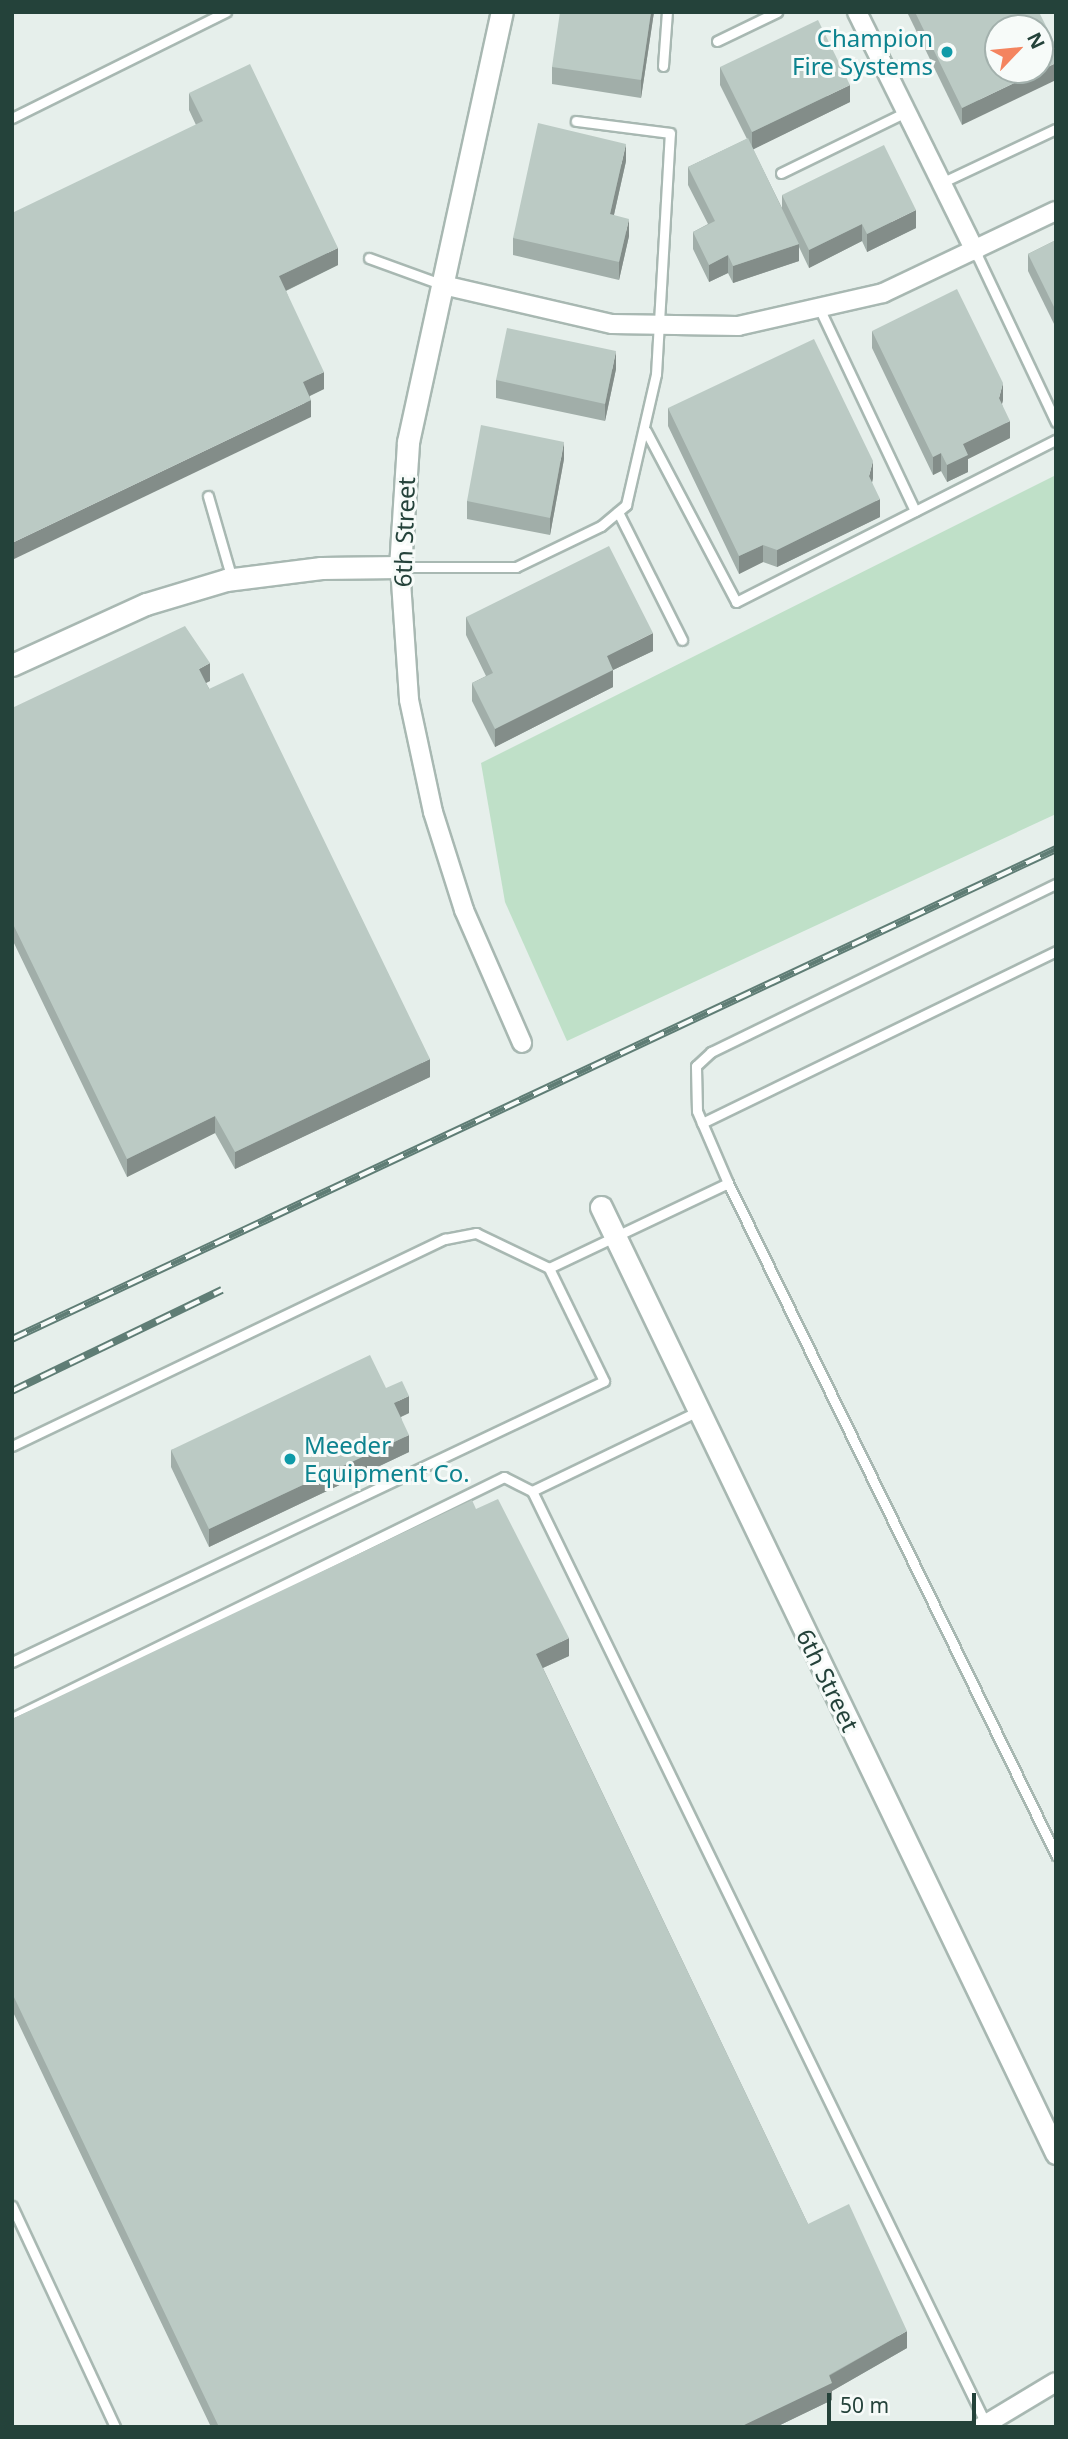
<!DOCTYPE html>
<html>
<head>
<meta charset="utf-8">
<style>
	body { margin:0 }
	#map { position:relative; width:1068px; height:2439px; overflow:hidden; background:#e6efeb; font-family:"Noto Sans",sans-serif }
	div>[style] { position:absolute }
	.green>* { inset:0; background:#bfe0c8 }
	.roads { filter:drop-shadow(2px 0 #a8b8b2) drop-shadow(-2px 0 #a8b8b2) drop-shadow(0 2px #a8b8b2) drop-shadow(0 -2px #a8b8b2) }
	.lane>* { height:9px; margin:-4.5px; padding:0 4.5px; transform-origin:4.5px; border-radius:4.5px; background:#fff }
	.street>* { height:18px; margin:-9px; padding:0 9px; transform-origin:9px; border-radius:9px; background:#fff }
	.secondary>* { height:21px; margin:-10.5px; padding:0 10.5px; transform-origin:10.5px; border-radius:10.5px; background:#fff }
	.rail>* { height:8px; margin-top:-4px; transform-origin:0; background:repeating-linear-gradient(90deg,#f7fbf9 0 16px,#5f7d75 0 32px); box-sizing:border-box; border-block:2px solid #5f7d75 }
	.wall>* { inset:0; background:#a1aea9 }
	.shaded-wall>* { inset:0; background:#838d89 }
	.building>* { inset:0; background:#bbcac4 }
	.dots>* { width:19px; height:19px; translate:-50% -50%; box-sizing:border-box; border:4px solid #f7fbf9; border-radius:50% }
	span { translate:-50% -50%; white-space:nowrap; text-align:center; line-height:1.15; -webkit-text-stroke:6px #f7fbf9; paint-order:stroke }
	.culture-label { font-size:24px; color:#0d838f }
	.right { translate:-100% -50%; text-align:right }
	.left { translate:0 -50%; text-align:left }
	.street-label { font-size:24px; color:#24423a }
	.frame { position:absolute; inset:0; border:14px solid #24423a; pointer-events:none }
	.north { position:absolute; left:984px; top:14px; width:70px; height:70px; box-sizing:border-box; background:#f7fbf9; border:2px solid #a3b1ad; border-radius:50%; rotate:64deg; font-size:19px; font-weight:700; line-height:28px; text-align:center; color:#24423a }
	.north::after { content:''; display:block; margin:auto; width:24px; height:32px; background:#f4845f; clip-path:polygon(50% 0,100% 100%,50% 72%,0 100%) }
	.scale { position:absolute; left:827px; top:2393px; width:149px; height:32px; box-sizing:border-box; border:4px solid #24423a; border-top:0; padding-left:9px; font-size:21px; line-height:24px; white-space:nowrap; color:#24423a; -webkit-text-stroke:5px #f7fbf9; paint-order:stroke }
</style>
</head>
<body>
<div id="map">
	<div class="green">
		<i style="clip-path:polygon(1056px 475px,1056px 814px,567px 1041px,505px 902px,481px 763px)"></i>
	</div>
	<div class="roads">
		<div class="lane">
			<i style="left:717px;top:41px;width:67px;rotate:-25.8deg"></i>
			<i style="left:663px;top:66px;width:54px;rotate:-85.8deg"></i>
			<i style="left:12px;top:118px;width:239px;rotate:-26.4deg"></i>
			<i style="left:781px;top:173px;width:139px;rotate:-26deg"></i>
			<i style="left:941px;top:183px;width:127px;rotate:-25.2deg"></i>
			<i style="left:975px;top:251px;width:189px;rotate:64.7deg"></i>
			<i style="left:369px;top:258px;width:79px;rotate:20deg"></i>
			<i style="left:821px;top:312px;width:220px;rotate:64.7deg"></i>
			<i style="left:646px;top:431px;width:193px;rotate:62.2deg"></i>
			<i style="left:736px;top:602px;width:359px;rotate:-26.9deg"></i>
			<i style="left:208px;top:496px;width:86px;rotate:73.9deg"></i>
			<i style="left:618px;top:512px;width:143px;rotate:63.4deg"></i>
			<i style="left:402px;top:567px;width:114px"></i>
			<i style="left:516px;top:567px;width:94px;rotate:-25.8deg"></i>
			<i style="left:601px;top:526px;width:33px;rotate:-40deg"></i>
			<i style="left:626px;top:505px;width:134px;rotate:-77.1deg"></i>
			<i style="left:656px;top:374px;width:241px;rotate:-86.7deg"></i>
			<i style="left:670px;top:133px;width:95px;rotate:-172.7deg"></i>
			<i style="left:702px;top:1123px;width:394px;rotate:-25.9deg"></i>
			<i style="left:728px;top:1183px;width:748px;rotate:63.98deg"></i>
			<i style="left:12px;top:1446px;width:480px;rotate:-25.6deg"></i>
			<i style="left:445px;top:1239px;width:32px;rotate:-11deg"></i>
			<i style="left:476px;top:1233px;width:81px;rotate:25.6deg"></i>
			<i style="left:549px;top:1268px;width:198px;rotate:-25.4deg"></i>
			<i style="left:728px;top:1183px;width:78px;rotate:-113.3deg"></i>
			<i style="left:697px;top:1111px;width:45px;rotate:-91.3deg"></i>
			<i style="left:696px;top:1066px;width:21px;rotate:-43deg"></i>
			<i style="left:711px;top:1052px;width:384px;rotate:-26deg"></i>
			<i style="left:532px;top:1491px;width:184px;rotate:-25.7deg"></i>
			<i style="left:12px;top:1662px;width:655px;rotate:-25.39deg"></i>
			<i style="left:604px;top:1381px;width:126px;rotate:-116deg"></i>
			<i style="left:12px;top:1718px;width:548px;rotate:-26.1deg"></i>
			<i style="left:504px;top:1477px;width:31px;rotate:27deg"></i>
			<i style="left:532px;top:1491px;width:1038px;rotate:64.05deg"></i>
			<i style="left:12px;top:2206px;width:244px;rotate:65deg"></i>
		</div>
		<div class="street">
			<i style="left:857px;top:12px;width:267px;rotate:63.7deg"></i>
			<i style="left:443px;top:285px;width:173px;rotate:13deg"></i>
			<i style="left:612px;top:324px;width:126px;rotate:0.9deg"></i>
			<i style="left:738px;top:326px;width:149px;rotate:-12.8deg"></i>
			<i style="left:883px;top:293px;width:191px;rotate:-25.4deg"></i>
			<i style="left:400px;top:567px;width:133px;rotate:86.1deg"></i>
			<i style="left:409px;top:700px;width:115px;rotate:77.9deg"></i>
			<i style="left:433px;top:812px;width:103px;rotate:72.4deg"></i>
			<i style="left:464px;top:910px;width:145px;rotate:66.4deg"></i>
			<i style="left:981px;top:2427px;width:87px;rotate:-31deg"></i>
		</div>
		<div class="secondary">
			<i style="left:12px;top:665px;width:147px;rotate:-24.5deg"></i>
			<i style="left:146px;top:604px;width:84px;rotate:-16.7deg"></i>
			<i style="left:226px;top:580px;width:96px;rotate:-7.2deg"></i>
			<i style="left:321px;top:568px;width:79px;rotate:-0.7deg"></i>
			<i style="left:400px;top:567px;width:125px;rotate:-86.3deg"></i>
			<i style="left:408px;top:442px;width:440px;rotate:-77.7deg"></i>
			<i style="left:601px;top:1207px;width:1050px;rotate:64.31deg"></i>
		</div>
	</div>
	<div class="rail">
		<i style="left:12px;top:1339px;width:1153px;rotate:-25.14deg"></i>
		<i style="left:12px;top:1391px;width:233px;rotate:-25.7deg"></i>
	</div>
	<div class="wall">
		<i style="clip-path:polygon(654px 12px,641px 98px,552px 84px,552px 67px)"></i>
		<i style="clip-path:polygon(907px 12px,1039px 12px,962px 125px)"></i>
		<i style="clip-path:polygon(720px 67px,850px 102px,753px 149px,782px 208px,782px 195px,916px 228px,867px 252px,862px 241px,809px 268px,799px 247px,799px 261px,733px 283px,728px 273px,709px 282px,693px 249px,693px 232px,708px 224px,688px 185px,688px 167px,747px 139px,720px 85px)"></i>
		<i style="clip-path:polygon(189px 93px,338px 265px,286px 291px,324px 389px,310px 396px,311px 417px,196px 125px,189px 110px)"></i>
		<i style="clip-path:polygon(626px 161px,614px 215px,629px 236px,619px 280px,513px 255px,513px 238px)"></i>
		<i style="clip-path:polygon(1056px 240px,1056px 328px,1028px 271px,1028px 254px)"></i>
		<i style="clip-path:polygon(872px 331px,1003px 400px,1002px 404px,1010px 438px,968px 459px,968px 472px,947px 482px,941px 471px,933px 475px,872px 348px)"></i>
		<i style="clip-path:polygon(616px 369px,605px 421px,496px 398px,496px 380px)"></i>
		<i style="clip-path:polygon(668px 408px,873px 478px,872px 483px,880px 517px,777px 567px,763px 562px,739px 574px,668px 426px)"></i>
		<i style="clip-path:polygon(564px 459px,550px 535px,467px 519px,467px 501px)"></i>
		<i style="clip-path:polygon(466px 617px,653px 651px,613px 670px,613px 687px,495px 747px,472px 701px,472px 683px,486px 676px,466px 635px)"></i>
		<i style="clip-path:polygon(210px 681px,206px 683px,430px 1077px,235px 1169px,215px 1133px,127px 1177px,12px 939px,12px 708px)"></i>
		<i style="clip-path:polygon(386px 1388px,409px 1413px,401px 1417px,409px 1452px,209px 1547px,171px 1467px,171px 1450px)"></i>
		<i style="clip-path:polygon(476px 1509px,569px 1656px,543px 1668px,808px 2224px,907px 2348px,832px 2391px,832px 2400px,776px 2427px,211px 2427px,12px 2010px,12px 1719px)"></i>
	</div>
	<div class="shaded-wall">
		<i style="clip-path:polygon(651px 12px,654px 12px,641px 98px,641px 80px)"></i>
		<i style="clip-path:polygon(1056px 63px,1056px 80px,962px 125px,962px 108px)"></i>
		<i style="clip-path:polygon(850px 85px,850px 102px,752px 150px,752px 132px)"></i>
		<i style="clip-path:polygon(626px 144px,626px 161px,610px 232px,610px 214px)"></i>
		<i style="clip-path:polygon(916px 210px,916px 228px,867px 252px,867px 234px)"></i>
		<i style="clip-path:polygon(629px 219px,629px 236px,619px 280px,619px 262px)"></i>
		<i style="clip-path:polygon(862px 224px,862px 241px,809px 268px,809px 250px)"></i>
		<i style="clip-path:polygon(799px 244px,799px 261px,733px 283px,733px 266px)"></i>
		<i style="clip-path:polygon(338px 248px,338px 265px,279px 294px,279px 276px)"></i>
		<i style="clip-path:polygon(728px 255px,728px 273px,709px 282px,709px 265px)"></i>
		<i style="clip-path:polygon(616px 351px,616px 369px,605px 421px,605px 404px)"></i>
		<i style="clip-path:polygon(324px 372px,324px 389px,303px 399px,303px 382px)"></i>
		<i style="clip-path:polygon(1003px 383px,1003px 400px,999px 415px,999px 398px)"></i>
		<i style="clip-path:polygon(311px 400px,311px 417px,12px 560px,12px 543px)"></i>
		<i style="clip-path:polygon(1010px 421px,1010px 438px,968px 459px,968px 472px,947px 482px,947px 465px,963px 444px)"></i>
		<i style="clip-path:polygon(564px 442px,564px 459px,550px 535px,550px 518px)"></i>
		<i style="clip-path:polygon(941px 453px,941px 471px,933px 475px,933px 457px)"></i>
		<i style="clip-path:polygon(873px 461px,873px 478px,869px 494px,869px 476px)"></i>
		<i style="clip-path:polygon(880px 499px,880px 517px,777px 567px,777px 550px)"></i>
		<i style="clip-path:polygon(763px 545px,763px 562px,739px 574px,739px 556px)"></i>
		<i style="clip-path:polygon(653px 633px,653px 651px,613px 670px,613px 687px,495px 747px,495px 729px,607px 656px)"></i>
		<i style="clip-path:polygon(210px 663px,210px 681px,199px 686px,199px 669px)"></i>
		<i style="clip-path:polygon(430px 1059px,430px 1077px,235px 1169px,235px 1152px)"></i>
		<i style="clip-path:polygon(215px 1116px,215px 1133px,127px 1177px,127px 1159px)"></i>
		<i style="clip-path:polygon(409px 1396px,409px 1413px,394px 1420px,394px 1403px)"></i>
		<i style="clip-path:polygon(409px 1435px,409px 1452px,209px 1547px,209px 1529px)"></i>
		<i style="clip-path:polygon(569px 1638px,569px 1656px,536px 1671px,536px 1654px)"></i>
		<i style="clip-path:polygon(907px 2331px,907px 2348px,832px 2391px,832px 2400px,776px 2427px,740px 2427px)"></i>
	</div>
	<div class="building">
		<i style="clip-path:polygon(560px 12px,651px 12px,641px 80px,552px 67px)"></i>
		<i style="clip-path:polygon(evenodd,915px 12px,1039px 12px,1056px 46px,1056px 63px,962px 108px,915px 12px,998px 28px,1040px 28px,1040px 70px,998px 70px,998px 28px)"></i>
		<i style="clip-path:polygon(818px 20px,850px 85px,752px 132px,720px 67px)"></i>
		<i style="clip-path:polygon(250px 64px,338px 248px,279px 276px,324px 372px,303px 382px,311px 400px,12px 543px,12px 213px,203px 121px,189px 93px)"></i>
		<i style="clip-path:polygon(538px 123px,626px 144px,610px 214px,629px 219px,619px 262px,513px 238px)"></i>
		<i style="clip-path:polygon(748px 138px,799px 244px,733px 266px,728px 255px,709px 265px,693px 232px,715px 221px,688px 167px)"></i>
		<i style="clip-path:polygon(884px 145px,916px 210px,867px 234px,862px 224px,809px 250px,782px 195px)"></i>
		<i style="clip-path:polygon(1056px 240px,1056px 311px,1028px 254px)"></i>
		<i style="clip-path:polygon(957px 289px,1003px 383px,999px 398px,1010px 421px,963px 444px,968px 455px,947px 465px,941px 453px,933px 457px,872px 331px)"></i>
		<i style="clip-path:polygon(507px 328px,616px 351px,605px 404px,496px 380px)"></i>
		<i style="clip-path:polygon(814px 339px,873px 461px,869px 476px,880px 499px,777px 550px,763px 545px,739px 556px,668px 408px)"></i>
		<i style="clip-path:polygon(481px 425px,564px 442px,550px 518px,467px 501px)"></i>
		<i style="clip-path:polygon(609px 546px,653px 633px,607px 656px,613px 670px,495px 729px,472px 683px,493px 673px,466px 617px)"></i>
		<i style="clip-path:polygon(185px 626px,210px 663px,199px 669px,209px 689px,243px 673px,430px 1059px,235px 1152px,215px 1116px,127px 1159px,12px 922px,12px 708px)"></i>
		<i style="clip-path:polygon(370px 1355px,386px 1388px,402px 1381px,409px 1396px,394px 1403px,409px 1435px,209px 1529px,171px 1450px)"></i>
		<i style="clip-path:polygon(498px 1499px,569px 1638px,536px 1654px,808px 2224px,849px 2204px,907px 2331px,829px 2375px,832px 2383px,740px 2427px,219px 2427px,12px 1993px,12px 1719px,472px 1500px,476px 1509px)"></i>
	</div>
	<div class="dots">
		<i style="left:947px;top:52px;background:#0f9aa8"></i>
		<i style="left:290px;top:1459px;background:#0f9aa8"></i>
	</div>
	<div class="culture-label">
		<span class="right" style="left:933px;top:52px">Champion<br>Fire Systems</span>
		<span class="left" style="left:304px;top:1459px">Meeder<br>Equipment Co.</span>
	</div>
	<div class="street-label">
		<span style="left:404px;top:532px;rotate:-88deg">6th Street</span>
		<span style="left:828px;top:1680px;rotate:64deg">6th Street</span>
	</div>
	<div class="frame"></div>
	<div class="north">N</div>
	<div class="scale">50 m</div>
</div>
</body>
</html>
